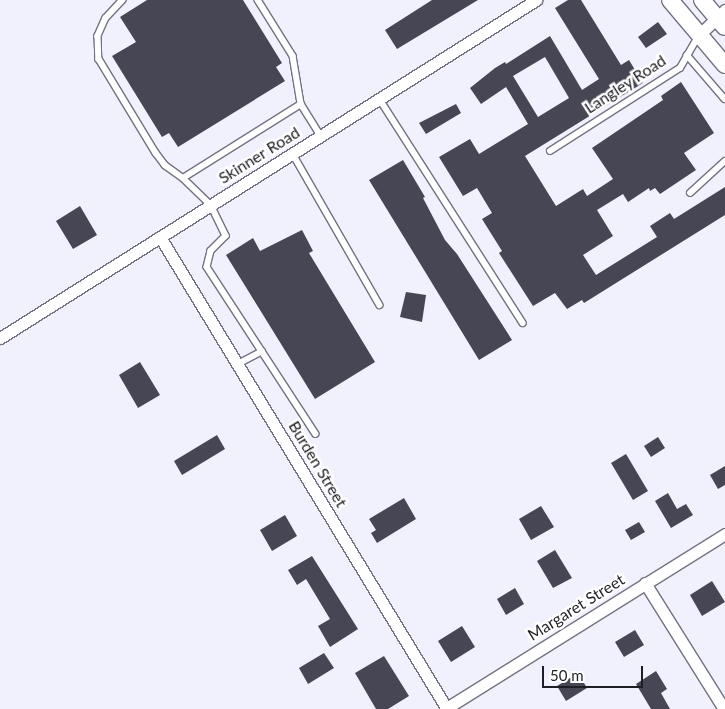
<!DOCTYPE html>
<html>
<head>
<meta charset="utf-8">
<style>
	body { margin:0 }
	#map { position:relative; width:725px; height:709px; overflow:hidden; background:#f1f1fd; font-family:Lato,sans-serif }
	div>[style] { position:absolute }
	.building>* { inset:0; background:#464655 }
	.roads { filter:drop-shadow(1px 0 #727283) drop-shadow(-1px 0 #727283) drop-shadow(0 1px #727283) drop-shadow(0 -1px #727283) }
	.service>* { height:5.5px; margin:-2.75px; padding:0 2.75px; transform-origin:2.75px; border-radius:2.75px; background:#fff }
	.minor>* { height:11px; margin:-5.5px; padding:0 5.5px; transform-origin:5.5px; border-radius:5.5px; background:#fff }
	.secondary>* { height:16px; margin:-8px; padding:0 8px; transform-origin:8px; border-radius:8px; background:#fff }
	span { translate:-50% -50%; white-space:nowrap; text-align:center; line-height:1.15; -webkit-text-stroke:5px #fff; paint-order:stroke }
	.street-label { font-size:16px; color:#1e1e25 }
	.scale { position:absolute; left:542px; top:666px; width:101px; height:22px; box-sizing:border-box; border:2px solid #1e1e25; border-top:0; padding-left:6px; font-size:15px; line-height:18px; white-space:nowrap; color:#1e1e25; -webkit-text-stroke:4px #fff; paint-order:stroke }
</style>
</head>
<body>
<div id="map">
	<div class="building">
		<i style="clip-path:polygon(147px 0,243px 0,282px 63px,276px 67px,285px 81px,178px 147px,169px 133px,162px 137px,112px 56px,136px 42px,120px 17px)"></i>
		<i style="clip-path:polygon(432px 0,478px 0,397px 49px,385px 30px)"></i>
		<i style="clip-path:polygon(evenodd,568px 0,581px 0,621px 65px,629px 60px,643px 83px,525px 156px,556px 206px,583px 189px,587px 196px,613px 179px,592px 148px,663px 100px,661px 96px,681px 82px,714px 133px,684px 153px,696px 170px,660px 194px,655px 188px,650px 191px,649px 188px,628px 202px,623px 194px,597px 210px,613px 236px,583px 255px,596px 275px,657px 237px,650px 226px,670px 213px,674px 219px,725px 187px,725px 215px,584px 303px,582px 300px,567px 309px,555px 293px,533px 306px,499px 253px,502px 251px,482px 219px,492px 213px,477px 188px,463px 196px,439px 157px,470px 139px,479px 154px,528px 124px,506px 87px,481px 104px,470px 88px,495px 68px,505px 62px,506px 64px,550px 36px,582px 90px,599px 79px,555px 8px,568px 0,545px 57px,569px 98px,538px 117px,513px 76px,545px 57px)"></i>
		<i style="clip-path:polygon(658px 22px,667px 34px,646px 48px,638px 37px)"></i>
		<i style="clip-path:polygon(456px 104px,461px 113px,426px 134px,419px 123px)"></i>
		<i style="clip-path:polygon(403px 160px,425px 197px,423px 198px,445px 240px,457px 254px,512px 340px,479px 360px,369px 180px)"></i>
		<i style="clip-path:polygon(80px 206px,97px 235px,73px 249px,56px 221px)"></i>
		<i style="clip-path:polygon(302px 230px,313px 251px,309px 253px,375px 362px,315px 399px,226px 255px,253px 238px,260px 251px)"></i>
		<i style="clip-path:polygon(406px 292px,426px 295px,422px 322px,400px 317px)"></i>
		<i style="clip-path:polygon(140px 362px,160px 395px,138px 408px,119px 375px)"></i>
		<i style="clip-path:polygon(217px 435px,225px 449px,182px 475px,174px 461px)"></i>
		<i style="clip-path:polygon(658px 437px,665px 448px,651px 457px,644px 446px)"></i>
		<i style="clip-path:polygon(626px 454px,648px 491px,633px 500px,611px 463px)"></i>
		<i style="clip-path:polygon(725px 466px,725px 485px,718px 489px,710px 475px)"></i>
		<i style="clip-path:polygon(668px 493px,677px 509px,686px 504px,693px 515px,671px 528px,655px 501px)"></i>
		<i style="clip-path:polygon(404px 498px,416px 519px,377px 543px,371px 533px,376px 530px,369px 519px)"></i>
		<i style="clip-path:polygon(541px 506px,554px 527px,531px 540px,519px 519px)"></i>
		<i style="clip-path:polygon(285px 515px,297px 536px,272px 551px,260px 530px)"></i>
		<i style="clip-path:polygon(639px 522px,645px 532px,631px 540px,625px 530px)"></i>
		<i style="clip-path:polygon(555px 550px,572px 578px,553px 588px,537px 561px)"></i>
		<i style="clip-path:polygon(312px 556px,358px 629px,330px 647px,318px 626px,330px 619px,306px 579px,297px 585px,288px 570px)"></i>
		<i style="clip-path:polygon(712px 581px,725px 602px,702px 616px,690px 595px)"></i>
		<i style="clip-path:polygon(515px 588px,524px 604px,506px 615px,497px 599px)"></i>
		<i style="clip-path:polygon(462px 626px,475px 647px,451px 662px,438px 641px)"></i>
		<i style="clip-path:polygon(635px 630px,644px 645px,624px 657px,615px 642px)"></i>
		<i style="clip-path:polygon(324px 653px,334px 668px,308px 684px,299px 668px)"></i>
		<i style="clip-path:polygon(384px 656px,409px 696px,388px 709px,376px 709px,355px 673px)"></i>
		<i style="clip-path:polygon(656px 671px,667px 689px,661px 693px,670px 709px,651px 709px,636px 684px)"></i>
		<i style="clip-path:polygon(578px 673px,587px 688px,566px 701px,557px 686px)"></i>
	</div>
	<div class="roads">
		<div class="service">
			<i style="left:123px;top:0;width:25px;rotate:133deg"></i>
			<i style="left:106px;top:18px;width:20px;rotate:114deg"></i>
			<i style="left:98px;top:36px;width:23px;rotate:88deg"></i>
			<i style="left:99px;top:59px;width:110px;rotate:58.8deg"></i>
			<i style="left:156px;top:153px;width:15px;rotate:53deg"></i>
			<i style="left:165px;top:165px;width:22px;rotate:36deg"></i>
			<i style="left:183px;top:178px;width:39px;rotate:44deg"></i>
			<i style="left:211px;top:205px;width:34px;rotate:64deg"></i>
			<i style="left:226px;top:236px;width:21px;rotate:135deg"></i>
			<i style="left:211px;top:251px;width:16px;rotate:104deg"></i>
			<i style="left:207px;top:267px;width:199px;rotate:56.9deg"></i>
			<i style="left:258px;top:0;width:66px;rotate:58deg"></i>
			<i style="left:293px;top:56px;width:49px;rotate:80.5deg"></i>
			<i style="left:301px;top:104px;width:38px;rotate:58deg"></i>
			<i style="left:687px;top:55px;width:58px;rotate:49.2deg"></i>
			<i style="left:379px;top:98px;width:267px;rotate:57.4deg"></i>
			<i style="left:550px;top:151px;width:154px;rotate:-32.6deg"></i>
			<i style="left:680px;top:68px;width:36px;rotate:-60deg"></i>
			<i style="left:293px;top:154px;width:174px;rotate:60.1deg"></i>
			<i style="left:183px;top:178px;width:139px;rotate:-32.1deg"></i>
			<i style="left:690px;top:193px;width:47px;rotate:-42.4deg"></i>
			<i style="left:238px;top:364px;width:27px;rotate:-28deg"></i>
		</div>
		<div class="minor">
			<i style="left:700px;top:34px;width:35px;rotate:-44deg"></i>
			<i style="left:160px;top:237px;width:552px;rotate:58.7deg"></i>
			<i style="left:0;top:338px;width:634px;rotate:-32.24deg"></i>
			<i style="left:645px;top:583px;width:149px;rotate:57.9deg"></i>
			<i style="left:445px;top:709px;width:330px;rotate:-32deg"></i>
		</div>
		<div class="secondary">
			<i style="left:670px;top:0;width:85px;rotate:49.8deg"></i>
			<i style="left:702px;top:0;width:35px;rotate:50deg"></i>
		</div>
	</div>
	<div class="street-label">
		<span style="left:625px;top:84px;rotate:-33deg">Langley Road</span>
		<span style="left:259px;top:155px;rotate:-32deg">Skinner Road</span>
		<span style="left:318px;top:464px;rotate:59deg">Burden Street</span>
		<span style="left:576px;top:607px;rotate:-32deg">Margaret Street</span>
	</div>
	<div class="scale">50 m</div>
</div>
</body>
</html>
